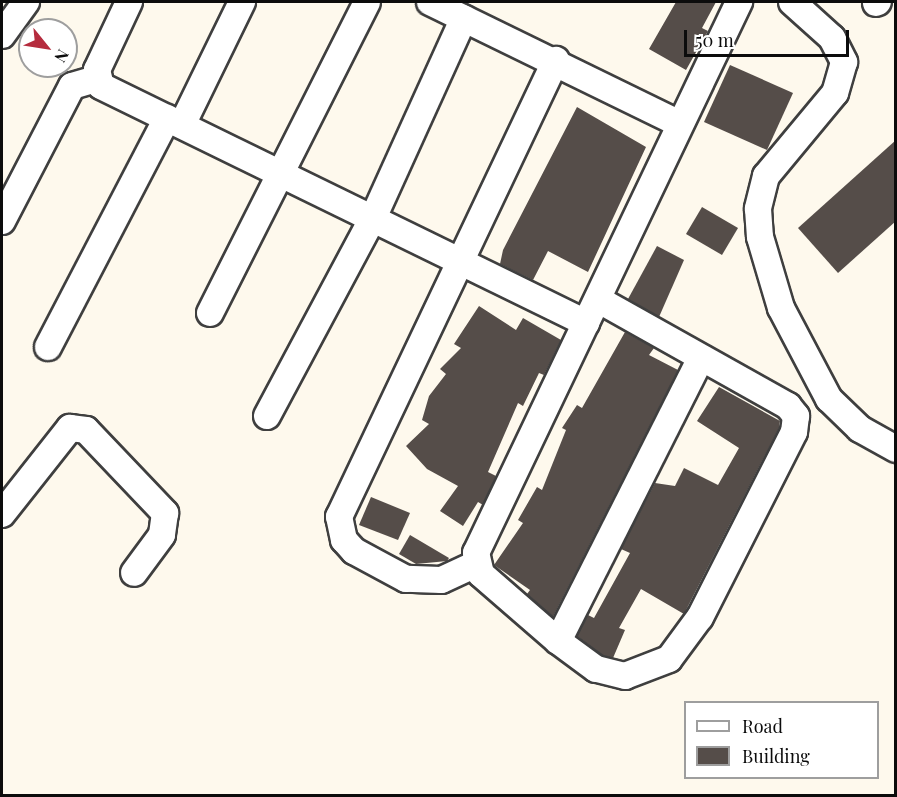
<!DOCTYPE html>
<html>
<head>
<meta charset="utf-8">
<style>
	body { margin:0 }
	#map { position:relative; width:897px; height:797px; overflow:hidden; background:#fef9ed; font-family:"Playfair Display",serif }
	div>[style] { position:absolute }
	.building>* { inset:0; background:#554d49 }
	.roads { filter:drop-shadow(2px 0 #3f3f3f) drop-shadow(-2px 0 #3f3f3f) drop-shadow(0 2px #3f3f3f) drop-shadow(0 -2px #3f3f3f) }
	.minor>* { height:26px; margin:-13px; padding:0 13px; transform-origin:13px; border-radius:13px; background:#fff }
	span { translate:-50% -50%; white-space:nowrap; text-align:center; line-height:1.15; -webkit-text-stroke:6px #fff; paint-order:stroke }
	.frame { position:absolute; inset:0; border:3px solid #0c0c0c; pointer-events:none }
	.legend { position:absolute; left:684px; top:701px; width:195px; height:78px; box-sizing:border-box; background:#fff; border:2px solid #9e9e9e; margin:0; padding:8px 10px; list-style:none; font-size:18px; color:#0c0c0c }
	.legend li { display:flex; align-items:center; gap:12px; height:30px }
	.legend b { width:30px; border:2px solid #9e9e9e }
	.north { position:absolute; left:18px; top:18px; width:60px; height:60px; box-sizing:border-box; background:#fff; border:2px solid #9e9e9e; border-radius:50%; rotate:120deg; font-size:16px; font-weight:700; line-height:24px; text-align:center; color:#0c0c0c }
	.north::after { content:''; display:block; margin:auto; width:21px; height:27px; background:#b52c3e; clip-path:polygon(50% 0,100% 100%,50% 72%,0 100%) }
	.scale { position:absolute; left:684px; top:30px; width:165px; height:27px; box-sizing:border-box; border:3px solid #0c0c0c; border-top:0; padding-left:8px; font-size:18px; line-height:21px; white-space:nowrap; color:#0c0c0c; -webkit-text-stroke:4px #fff; paint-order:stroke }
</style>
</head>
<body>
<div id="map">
	<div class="building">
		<i style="clip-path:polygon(676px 2px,716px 2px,702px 28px,708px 31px,686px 70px,649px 49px)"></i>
		<i style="clip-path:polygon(730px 65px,793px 93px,767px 150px,704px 122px)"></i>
		<i style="clip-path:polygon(577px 107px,646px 147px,588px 272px,548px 251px,533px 280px,500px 264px,503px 250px)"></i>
		<i style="clip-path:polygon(896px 140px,896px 221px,838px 273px,798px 228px)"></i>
		<i style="clip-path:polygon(702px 207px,738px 228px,722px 255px,686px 234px)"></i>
		<i style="clip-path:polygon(657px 246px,684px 260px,659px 317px,628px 299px)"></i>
		<i style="clip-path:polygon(479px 306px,516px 330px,523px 318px,561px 340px,544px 375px,539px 373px,523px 406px,518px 403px,488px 472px,496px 476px,483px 505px,478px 502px,463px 526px,440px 511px,458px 486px,427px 469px,406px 446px,429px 424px,422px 420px,429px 396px,446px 374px,440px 369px,461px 348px,454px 344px)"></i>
		<i style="clip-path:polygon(625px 332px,654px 348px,649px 355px,678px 370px,553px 617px,527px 594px,530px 590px,494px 565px,523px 523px,518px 520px,537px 487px,542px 490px,566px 430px,562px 428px,577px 405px,582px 408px)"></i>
		<i style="clip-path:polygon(719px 387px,780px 421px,779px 428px,684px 614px,641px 589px,619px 628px,625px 630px,613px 658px,602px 655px,577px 636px,588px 615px,594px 618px,630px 553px,621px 549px,655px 483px,675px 486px,684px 468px,718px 485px,739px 448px,697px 421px)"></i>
		<i style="clip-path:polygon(371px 497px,410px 513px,398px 540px,359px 525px)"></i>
		<i style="clip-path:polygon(410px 535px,449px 558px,447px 561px,416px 564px,399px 554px)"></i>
	</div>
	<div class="roads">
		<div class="minor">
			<i style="left:129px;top:2px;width:75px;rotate:115.2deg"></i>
			<i style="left:97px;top:70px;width:16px;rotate:76deg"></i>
			<i style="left:101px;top:86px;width:540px;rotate:26.04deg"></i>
			<i style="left:430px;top:2px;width:278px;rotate:26deg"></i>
			<i style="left:792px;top:2px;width:54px;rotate:42deg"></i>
			<i style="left:832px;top:38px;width:27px;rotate:63deg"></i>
			<i style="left:844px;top:62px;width:32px;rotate:106deg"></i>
			<i style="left:835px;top:93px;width:108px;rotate:129.7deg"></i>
			<i style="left:766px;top:176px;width:34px;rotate:104deg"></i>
			<i style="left:758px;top:209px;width:28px;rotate:86deg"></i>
			<i style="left:760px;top:237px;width:74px;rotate:73.5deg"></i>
			<i style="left:781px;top:308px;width:103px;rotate:62.2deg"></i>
			<i style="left:829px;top:399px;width:43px;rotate:44.1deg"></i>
			<i style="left:860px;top:429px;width:41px;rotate:29.1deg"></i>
			<i style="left:876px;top:3px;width:2px;rotate:-27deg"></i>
			<i style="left:2px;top:35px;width:41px;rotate:-54deg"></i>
			<i style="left:182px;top:125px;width:137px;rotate:-64deg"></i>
			<i style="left:2px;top:221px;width:152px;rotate:-62.6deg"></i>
			<i style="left:72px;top:86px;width:25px;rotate:-16deg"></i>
			<i style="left:599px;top:300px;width:217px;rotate:29.3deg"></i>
			<i style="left:788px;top:406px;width:13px;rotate:51deg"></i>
			<i style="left:796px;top:416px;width:16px;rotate:97deg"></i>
			<i style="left:794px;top:432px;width:208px;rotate:116.9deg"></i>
			<i style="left:700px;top:617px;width:52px;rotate:126.4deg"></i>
			<i style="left:669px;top:659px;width:47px;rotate:158.9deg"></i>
			<i style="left:625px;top:676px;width:30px;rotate:-166deg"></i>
			<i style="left:596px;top:669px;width:47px;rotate:-143.6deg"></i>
			<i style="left:558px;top:641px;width:102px;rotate:-139deg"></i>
			<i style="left:481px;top:574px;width:22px;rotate:-103deg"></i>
			<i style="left:476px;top:553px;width:611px;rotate:-64.48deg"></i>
			<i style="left:210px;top:313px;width:348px;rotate:-63.2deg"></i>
			<i style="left:48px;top:347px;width:258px;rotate:-62.5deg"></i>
			<i style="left:267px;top:416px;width:227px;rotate:-61.9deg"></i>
			<i style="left:374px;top:216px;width:217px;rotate:-65.6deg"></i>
			<i style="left:2px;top:514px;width:110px;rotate:-51.7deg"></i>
			<i style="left:70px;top:428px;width:16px;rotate:7deg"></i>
			<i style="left:86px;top:430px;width:115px;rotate:46.4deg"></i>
			<i style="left:165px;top:513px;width:22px;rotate:98deg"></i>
			<i style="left:162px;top:535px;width:47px;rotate:126.4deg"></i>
			<i style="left:476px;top:564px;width:38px;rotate:155deg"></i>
			<i style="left:441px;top:580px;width:35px;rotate:-178deg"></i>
			<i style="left:406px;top:579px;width:59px;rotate:-151.7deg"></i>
			<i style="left:354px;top:551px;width:15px;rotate:-132deg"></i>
			<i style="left:344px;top:540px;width:24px;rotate:-102deg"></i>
			<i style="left:339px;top:517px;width:506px;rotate:-64.6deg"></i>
			<i style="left:558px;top:641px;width:317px;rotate:-63.2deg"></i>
		</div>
	</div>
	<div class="frame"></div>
	<ul class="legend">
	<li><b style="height:8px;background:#fff"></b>Road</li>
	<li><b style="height:16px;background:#554d49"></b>Building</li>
	</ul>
	<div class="north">N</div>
	<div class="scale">50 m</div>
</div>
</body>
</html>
